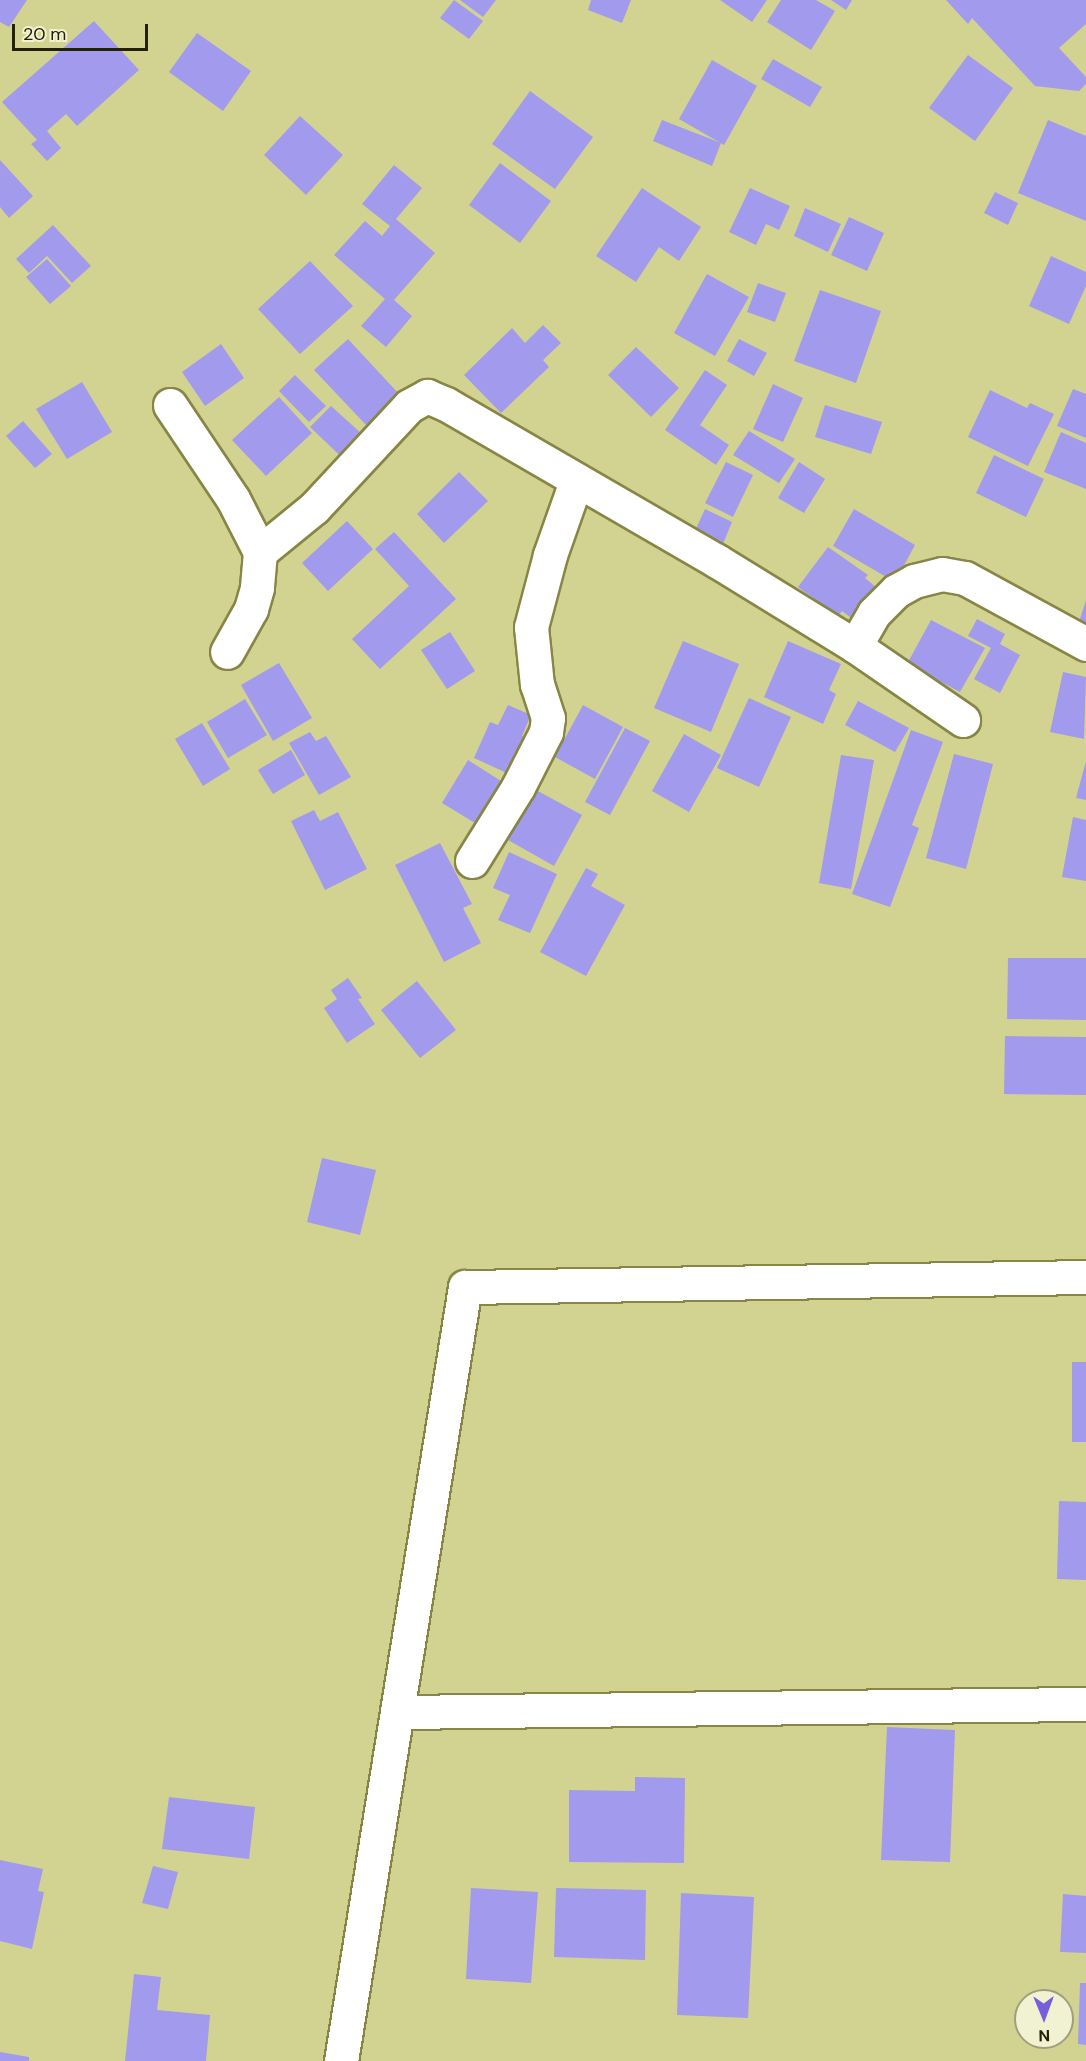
<!DOCTYPE html>
<html>
<head>
<meta charset="utf-8">
<style>
	body { margin:0 }
	#map { position:relative; width:1086px; height:2061px; overflow:hidden; background:#d3d391; font-family:"DM Sans",sans-serif }
	div>[style] { position:absolute }
	.building>* { inset:0; background:#a29aec }
	.roads { filter:drop-shadow(2px 0 #878646) drop-shadow(-2px 0 #878646) drop-shadow(0 2px #878646) drop-shadow(0 -2px #878646) }
	.minor>* { height:33px; margin:-16.5px; padding:0 16.5px; transform-origin:16.5px; border-radius:16.5px; background:#fff }
	span { translate:-50% -50%; white-space:nowrap; text-align:center; line-height:1.15; -webkit-text-stroke:4.5px #f1f2d1; paint-order:stroke }
	.north { position:absolute; left:1014px; top:1989px; width:60px; height:60px; box-sizing:border-box; background:#f1f2d1; border:2px solid #9e9e80; border-radius:50%; rotate:179deg; font-size:16px; font-weight:700; line-height:24px; text-align:center; color:#222106 }
	.north::after { content:''; display:block; margin:auto; width:21px; height:27px; background:#765fd9; clip-path:polygon(50% 0,100% 100%,50% 72%,0 100%) }
	.scale { position:absolute; left:12px; top:24px; width:136px; height:27px; box-sizing:border-box; border:3px solid #222106; border-top:0; padding-left:8px; font-size:18px; line-height:21px; white-space:nowrap; color:#222106; -webkit-text-stroke:4px #f1f2d1; paint-order:stroke }
</style>
</head>
<body>
<div id="map">
	<div class="building">
		<i style="clip-path:polygon(0 0,27px 0,9px 27px,0 22px)"></i>
		<i style="clip-path:polygon(454px 0,483px 21px,469px 39px,440px 18px)"></i>
		<i style="clip-path:polygon(460px 0,496px 0,483px 17px)"></i>
		<i style="clip-path:polygon(591px 0,631px 0,622px 23px,588px 10px)"></i>
		<i style="clip-path:polygon(720px 0,767px 0,752px 22px)"></i>
		<i style="clip-path:polygon(781px 0,816px 0,835px 11px,811px 50px,767px 22px)"></i>
		<i style="clip-path:polygon(831px 0,852px 0,846px 10px)"></i>
		<i style="clip-path:polygon(946px 0,1086px 0,1086px 24px,1059px 48px,1086px 77px,1086px 84px,1079px 91px,1035px 86px,972px 18px,968px 24px)"></i>
		<i style="clip-path:polygon(94px 21px,139px 70px,77px 126px,66px 114px,47px 131px,61px 148px,47px 161px,31px 144px,37px 140px,2px 102px)"></i>
		<i style="clip-path:polygon(197px 33px,251px 71px,223px 111px,169px 72px)"></i>
		<i style="clip-path:polygon(968px 55px,1013px 88px,975px 141px,929px 108px)"></i>
		<i style="clip-path:polygon(773px 59px,822px 87px,810px 107px,761px 79px)"></i>
		<i style="clip-path:polygon(712px 60px,757px 86px,724px 145px,679px 119px)"></i>
		<i style="clip-path:polygon(530px 91px,593px 137px,555px 189px,492px 144px)"></i>
		<i style="clip-path:polygon(300px 116px,343px 155px,306px 195px,264px 155px)"></i>
		<i style="clip-path:polygon(662px 120px,721px 143px,712px 166px,653px 141px)"></i>
		<i style="clip-path:polygon(1048px 120px,1086px 136px,1086px 221px,1018px 193px)"></i>
		<i style="clip-path:polygon(0 160px,33px 196px,9px 218px,0 207px)"></i>
		<i style="clip-path:polygon(500px 163px,551px 201px,520px 243px,469px 205px)"></i>
		<i style="clip-path:polygon(394px 165px,422px 188px,396px 219px,435px 253px,394px 300px,412px 316px,386px 347px,361px 326px,385px 299px,334px 255px,365px 221px,382px 236px,390px 226px,362px 204px)"></i>
		<i style="clip-path:polygon(642px 188px,701px 227px,679px 261px,659px 247px,636px 282px,596px 256px)"></i>
		<i style="clip-path:polygon(750px 188px,790px 206px,779px 230px,766px 224px,756px 245px,729px 232px)"></i>
		<i style="clip-path:polygon(995px 192px,1018px 203px,1008px 225px,984px 213px)"></i>
		<i style="clip-path:polygon(805px 208px,841px 224px,828px 252px,794px 236px)"></i>
		<i style="clip-path:polygon(849px 217px,884px 233px,867px 271px,831px 255px)"></i>
		<i style="clip-path:polygon(53px 225px,91px 266px,72px 283px,47px 256px,29px 273px,16px 259px)"></i>
		<i style="clip-path:polygon(1051px 256px,1086px 272px,1086px 286px,1069px 324px,1029px 306px)"></i>
		<i style="clip-path:polygon(47px 259px,71px 286px,50px 304px,26px 277px)"></i>
		<i style="clip-path:polygon(310px 261px,353px 306px,300px 354px,258px 309px)"></i>
		<i style="clip-path:polygon(707px 274px,749px 297px,715px 356px,674px 333px)"></i>
		<i style="clip-path:polygon(758px 283px,786px 293px,775px 322px,747px 312px)"></i>
		<i style="clip-path:polygon(820px 290px,881px 311px,856px 383px,794px 361px)"></i>
		<i style="clip-path:polygon(543px 325px,561px 343px,543px 360px,549px 367px,501px 413px,464px 375px,512px 328px,525px 343px)"></i>
		<i style="clip-path:polygon(348px 339px,400px 395px,367px 426px,314px 370px)"></i>
		<i style="clip-path:polygon(739px 339px,767px 353px,754px 376px,727px 361px)"></i>
		<i style="clip-path:polygon(221px 344px,244px 378px,205px 406px,182px 372px)"></i>
		<i style="clip-path:polygon(636px 347px,679px 388px,651px 417px,608px 375px)"></i>
		<i style="clip-path:polygon(705px 370px,727px 385px,700px 425px,729px 445px,716px 465px,665px 430px)"></i>
		<i style="clip-path:polygon(295px 375px,326px 406px,309px 422px,279px 391px)"></i>
		<i style="clip-path:polygon(82px 382px,112px 432px,67px 459px,36px 409px)"></i>
		<i style="clip-path:polygon(773px 384px,803px 398px,783px 442px,753px 429px)"></i>
		<i style="clip-path:polygon(1073px 389px,1086px 394px,1086px 438px,1057px 426px)"></i>
		<i style="clip-path:polygon(990px 390px,1027px 408px,1030px 403px,1054px 414px,1028px 466px,968px 437px)"></i>
		<i style="clip-path:polygon(279px 397px,312px 433px,266px 476px,232px 440px)"></i>
		<i style="clip-path:polygon(825px 405px,882px 422px,871px 454px,815px 437px)"></i>
		<i style="clip-path:polygon(331px 406px,373px 444px,352px 467px,310px 427px)"></i>
		<i style="clip-path:polygon(23px 421px,52px 454px,35px 468px,6px 436px)"></i>
		<i style="clip-path:polygon(749px 431px,795px 459px,779px 483px,733px 455px)"></i>
		<i style="clip-path:polygon(1061px 432px,1086px 443px,1086px 489px,1044px 472px)"></i>
		<i style="clip-path:polygon(994px 455px,1044px 479px,1026px 517px,976px 493px)"></i>
		<i style="clip-path:polygon(726px 462px,753px 475px,733px 517px,705px 503px)"></i>
		<i style="clip-path:polygon(799px 462px,825px 479px,804px 513px,778px 498px)"></i>
		<i style="clip-path:polygon(459px 472px,488px 501px,444px 543px,417px 514px)"></i>
		<i style="clip-path:polygon(705px 509px,732px 522px,723px 544px,695px 531px)"></i>
		<i style="clip-path:polygon(854px 509px,915px 545px,895px 582px,833px 546px)"></i>
		<i style="clip-path:polygon(347px 521px,373px 549px,328px 591px,302px 563px)"></i>
		<i style="clip-path:polygon(394px 532px,456px 599px,380px 669px,352px 639px,409px 586px,375px 549px)"></i>
		<i style="clip-path:polygon(828px 547px,868px 575px,865px 578px,877px 588px,854px 620px,842px 611px,838px 616px,798px 587px)"></i>
		<i style="clip-path:polygon(1086px 600px,1086px 627px,1078px 625px)"></i>
		<i style="clip-path:polygon(977px 619px,1005px 634px,1000px 644px,1020px 655px,1000px 693px,974px 679px,991px 648px,968px 636px)"></i>
		<i style="clip-path:polygon(931px 620px,985px 648px,960px 692px,907px 664px)"></i>
		<i style="clip-path:polygon(450px 632px,475px 671px,447px 689px,421px 650px)"></i>
		<i style="clip-path:polygon(683px 641px,739px 664px,711px 732px,654px 708px)"></i>
		<i style="clip-path:polygon(788px 641px,841px 664px,829px 690px,836px 694px,823px 724px,764px 697px)"></i>
		<i style="clip-path:polygon(279px 663px,312px 718px,273px 741px,241px 685px)"></i>
		<i style="clip-path:polygon(1063px 672px,1086px 677px,1084px 739px,1050px 732px)"></i>
		<i style="clip-path:polygon(749px 698px,791px 717px,759px 787px,717px 768px)"></i>
		<i style="clip-path:polygon(245px 699px,267px 735px,228px 758px,207px 722px)"></i>
		<i style="clip-path:polygon(858px 701px,909px 728px,895px 752px,845px 725px)"></i>
		<i style="clip-path:polygon(508px 705px,531px 715px,522px 736px,536px 742px,520px 779px,474px 758px,490px 722px,498px 725px)"></i>
		<i style="clip-path:polygon(583px 705px,623px 727px,595px 779px,555px 757px)"></i>
		<i style="clip-path:polygon(202px 723px,230px 769px,203px 786px,175px 739px)"></i>
		<i style="clip-path:polygon(625px 728px,650px 741px,610px 815px,585px 802px)"></i>
		<i style="clip-path:polygon(911px 730px,943px 742px,912px 825px,919px 828px,890px 907px,852px 894px)"></i>
		<i style="clip-path:polygon(310px 732px,316px 741px,326px 736px,351px 777px,319px 795px,289px 743px)"></i>
		<i style="clip-path:polygon(684px 734px,721px 755px,689px 812px,652px 791px)"></i>
		<i style="clip-path:polygon(291px 750px,305px 775px,273px 794px,258px 770px)"></i>
		<i style="clip-path:polygon(954px 754px,993px 764px,966px 869px,926px 858px)"></i>
		<i style="clip-path:polygon(841px 755px,874px 760px,851px 889px,819px 883px)"></i>
		<i style="clip-path:polygon(468px 760px,501px 781px,475px 823px,442px 803px)"></i>
		<i style="clip-path:polygon(1086px 761px,1086px 800px,1076px 798px)"></i>
		<i style="clip-path:polygon(536px 790px,582px 815px,554px 866px,508px 840px)"></i>
		<i style="clip-path:polygon(314px 810px,320px 821px,338px 812px,367px 869px,325px 890px,291px 821px)"></i>
		<i style="clip-path:polygon(1073px 817px,1086px 820px,1086px 881px,1062px 877px)"></i>
		<i style="clip-path:polygon(440px 843px,472px 904px,463px 908px,481px 943px,444px 962px,395px 865px)"></i>
		<i style="clip-path:polygon(509px 852px,557px 874px,530px 933px,498px 920px,510px 895px,493px 888px)"></i>
		<i style="clip-path:polygon(586px 868px,598px 874px,591px 886px,625px 905px,586px 976px,540px 952px)"></i>
		<i style="clip-path:polygon(1008px 958px,1086px 958px,1086px 1020px,1007px 1019px)"></i>
		<i style="clip-path:polygon(348px 978px,362px 998px,358px 999px,375px 1024px,347px 1043px,324px 1008px,337px 999px,331px 990px)"></i>
		<i style="clip-path:polygon(417px 981px,456px 1030px,420px 1058px,381px 1010px)"></i>
		<i style="clip-path:polygon(1005px 1036px,1086px 1037px,1086px 1095px,1004px 1094px)"></i>
		<i style="clip-path:polygon(322px 1158px,376px 1170px,360px 1235px,307px 1222px)"></i>
		<i style="clip-path:polygon(1072px 1362px,1086px 1362px,1086px 1442px,1072px 1442px)"></i>
		<i style="clip-path:polygon(1059px 1501px,1086px 1502px,1086px 1580px,1057px 1579px)"></i>
		<i style="clip-path:polygon(887px 1727px,955px 1730px,950px 1862px,881px 1860px)"></i>
		<i style="clip-path:polygon(635px 1777px,685px 1778px,684px 1863px,569px 1862px,569px 1790px,635px 1791px)"></i>
		<i style="clip-path:polygon(169px 1797px,255px 1807px,249px 1859px,162px 1849px)"></i>
		<i style="clip-path:polygon(0 1860px,43px 1869px,38px 1891px,44px 1892px,32px 1949px,0 1941px)"></i>
		<i style="clip-path:polygon(153px 1866px,178px 1872px,168px 1909px,142px 1903px)"></i>
		<i style="clip-path:polygon(471px 1888px,538px 1892px,531px 1983px,466px 1979px)"></i>
		<i style="clip-path:polygon(556px 1888px,646px 1890px,645px 1960px,554px 1957px)"></i>
		<i style="clip-path:polygon(681px 1893px,754px 1897px,748px 2018px,677px 2015px)"></i>
		<i style="clip-path:polygon(1063px 1894px,1086px 1896px,1086px 1953px,1060px 1952px)"></i>
		<i style="clip-path:polygon(134px 1974px,161px 1977px,157px 2010px,210px 2015px,206px 2061px,125px 2061px)"></i>
		<i style="clip-path:polygon(1080px 1983px,1086px 1983px,1086px 2045px,1078px 2044px)"></i>
		<i style="clip-path:polygon(0 2052px,29px 2057px,29px 2061px,0 2061px)"></i>
	</div>
	<div class="roads">
		<div class="minor">
			<i style="left:170px;top:405px;width:113px;rotate:56.2deg"></i>
			<i style="left:233px;top:499px;width:59px;rotate:63deg"></i>
			<i style="left:260px;top:552px;width:36px;rotate:95deg"></i>
			<i style="left:257px;top:588px;width:22px;rotate:106deg"></i>
			<i style="left:251px;top:609px;width:49px;rotate:119.2deg"></i>
			<i style="left:260px;top:552px;width:70px;rotate:-39.2deg"></i>
			<i style="left:314px;top:508px;width:139px;rotate:-47deg"></i>
			<i style="left:409px;top:406px;width:21px;rotate:-29deg"></i>
			<i style="left:427px;top:396px;width:21px;rotate:23deg"></i>
			<i style="left:446px;top:404px;width:313px;rotate:30.1deg"></i>
			<i style="left:717px;top:561px;width:162px;rotate:31.6deg"></i>
			<i style="left:855px;top:646px;width:131px;rotate:34.4deg"></i>
			<i style="left:855px;top:646px;width:38px;rotate:-60deg"></i>
			<i style="left:874px;top:613px;width:31px;rotate:-45deg"></i>
			<i style="left:896px;top:591px;width:21px;rotate:-29deg"></i>
			<i style="left:914px;top:581px;width:29px;rotate:-14deg"></i>
			<i style="left:942px;top:574px;width:23px;rotate:10deg"></i>
			<i style="left:965px;top:578px;width:138px;rotate:28.6deg"></i>
			<i style="left:472px;top:861px;width:87px;rotate:-58.1deg"></i>
			<i style="left:518px;top:787px;width:62px;rotate:-63deg"></i>
			<i style="left:546px;top:732px;width:14px;rotate:-82deg"></i>
			<i style="left:548px;top:718px;width:35px;rotate:-108deg"></i>
			<i style="left:537px;top:685px;width:58px;rotate:-95.9deg"></i>
			<i style="left:531px;top:627px;width:74px;rotate:-75.2deg"></i>
			<i style="left:550px;top:555px;width:78px;rotate:-70.6deg"></i>
			<i style="left:397px;top:1712px;width:689px;rotate:-0.67deg"></i>
			<i style="left:341px;top:2061px;width:784px;rotate:-80.9deg"></i>
			<i style="left:465px;top:1287px;width:621px;rotate:-0.92deg"></i>
		</div>
	</div>
	<div class="north">N</div>
	<div class="scale">20 m</div>
</div>
</body>
</html>
